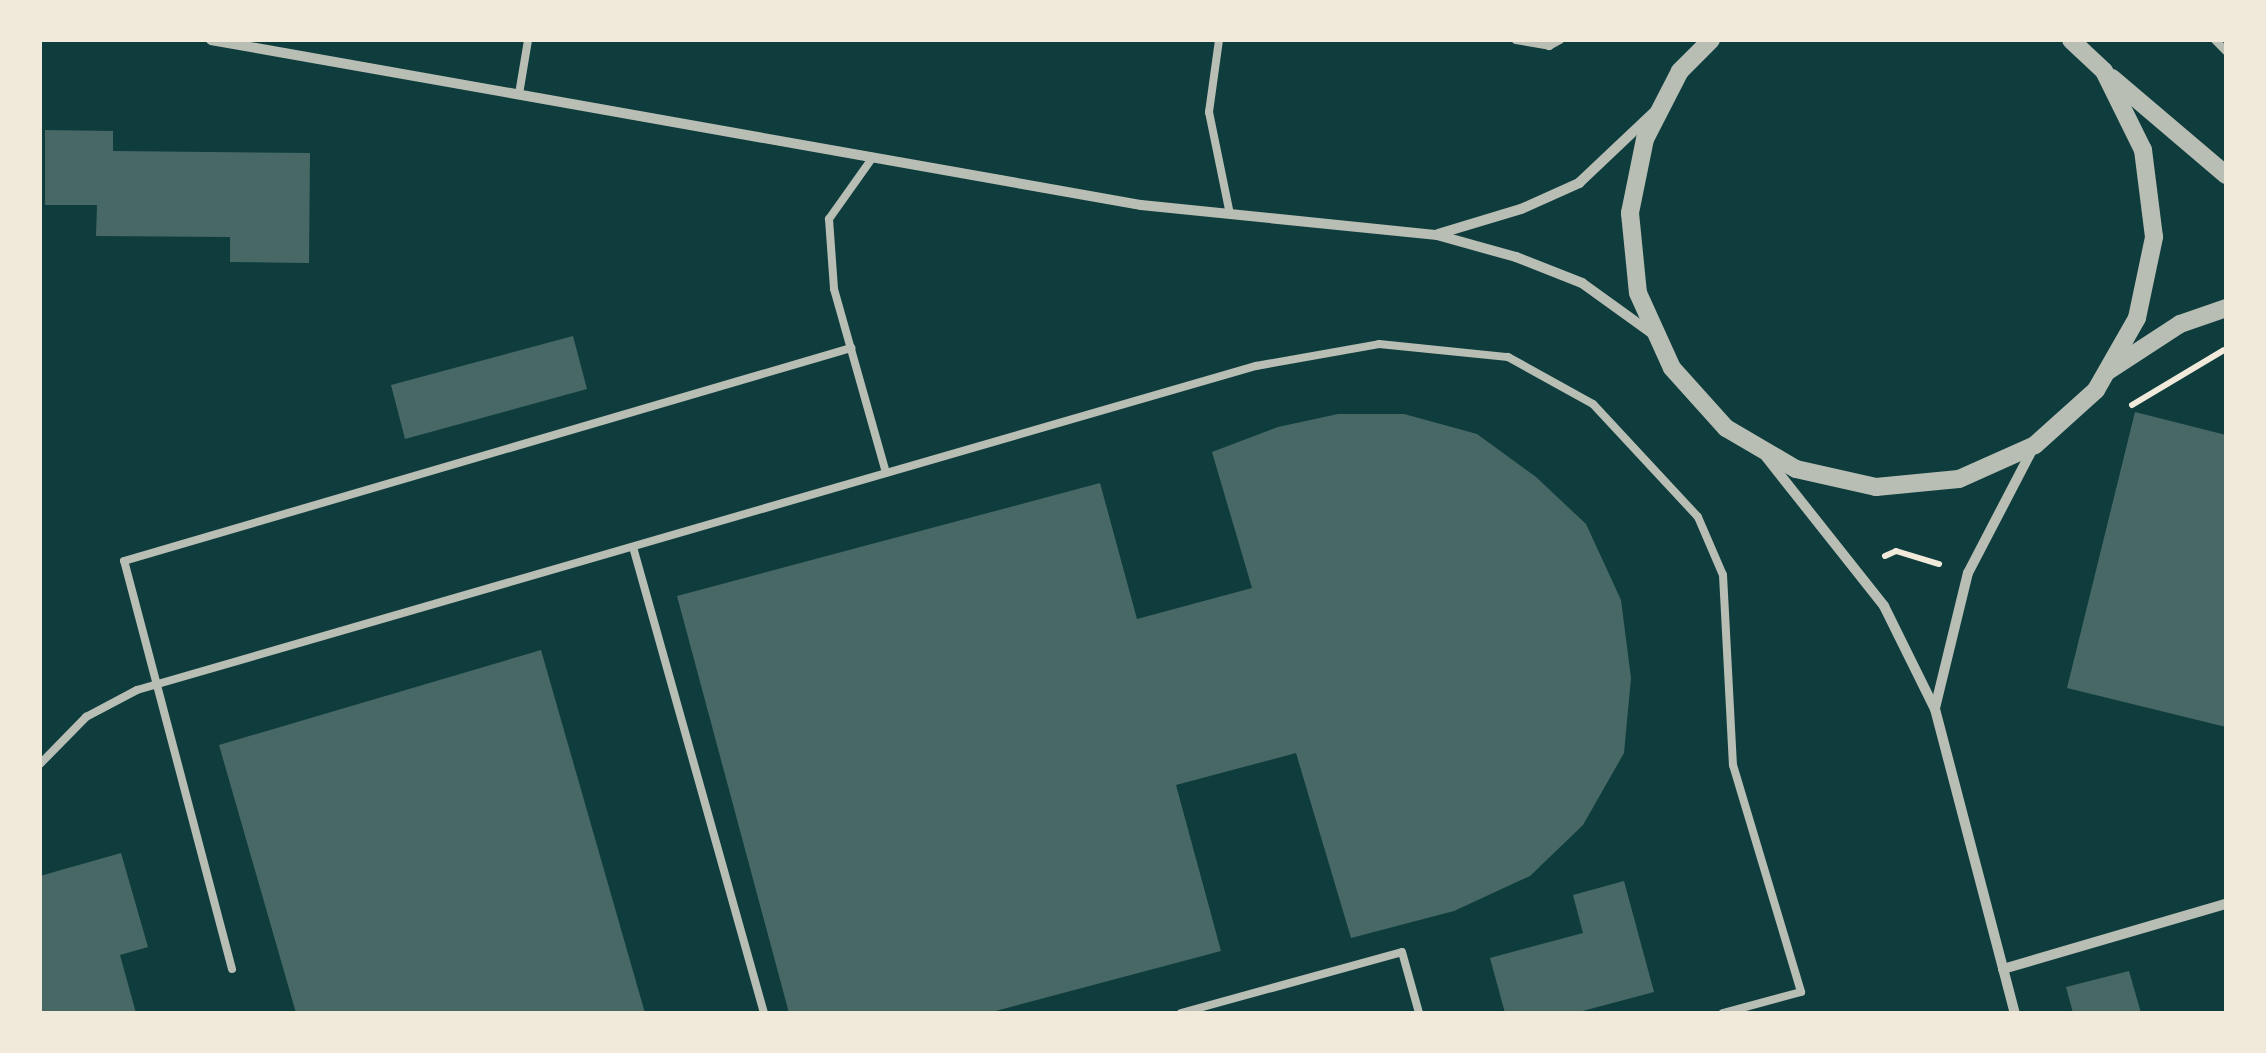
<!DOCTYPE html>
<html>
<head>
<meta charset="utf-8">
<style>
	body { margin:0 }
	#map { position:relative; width:2266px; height:1053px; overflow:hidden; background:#0f3d3e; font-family:"DM Sans",sans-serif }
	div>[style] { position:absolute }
	.building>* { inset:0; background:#486865 }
	.path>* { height:6px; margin:-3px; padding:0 3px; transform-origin:3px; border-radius:3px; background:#f1e9da }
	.service>* { height:8px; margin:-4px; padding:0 4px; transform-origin:4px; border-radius:4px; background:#b8beb3 }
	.minor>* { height:10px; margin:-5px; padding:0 5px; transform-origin:5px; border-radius:5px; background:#b8beb3 }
	.tertiary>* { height:18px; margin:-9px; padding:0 9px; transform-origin:9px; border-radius:9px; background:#b8beb3 }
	span { translate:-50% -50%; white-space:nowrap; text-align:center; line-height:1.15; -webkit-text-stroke:9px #f1e9da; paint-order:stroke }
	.frame { position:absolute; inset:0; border:42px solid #f1e9da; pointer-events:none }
</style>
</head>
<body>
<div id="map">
	<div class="building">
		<i style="clip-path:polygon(45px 130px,113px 131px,113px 151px,310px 153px,309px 263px,230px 262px,230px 237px,96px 236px,97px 205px,45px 205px)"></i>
		<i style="clip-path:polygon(573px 336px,587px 389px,405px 439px,391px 385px)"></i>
		<i style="clip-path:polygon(2135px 412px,2226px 435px,2226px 727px,2067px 688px)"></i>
		<i style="clip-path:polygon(1338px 414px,1404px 414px,1477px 434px,1536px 477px,1586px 524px,1621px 600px,1631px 678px,1624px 753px,1583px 825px,1530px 876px,1454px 911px,1351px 938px,1296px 753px,1176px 785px,1221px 951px,988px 1013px,789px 1013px,677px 596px,1100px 483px,1137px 619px,1252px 588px,1212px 452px,1278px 427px)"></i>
		<i style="clip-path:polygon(541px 650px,645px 1013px,296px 1013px,219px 745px)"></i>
		<i style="clip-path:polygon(121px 853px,148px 947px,120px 955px,136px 1013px,40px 1013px,40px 876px)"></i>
		<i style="clip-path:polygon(1624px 881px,1654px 992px,1575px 1013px,1505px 1013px,1490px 958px,1583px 933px,1573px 895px)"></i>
		<i style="clip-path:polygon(2129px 971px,2141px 1013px,2073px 1013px,2066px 987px)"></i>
	</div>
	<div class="path">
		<i style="left:2132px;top:405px;width:107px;rotate:-30.9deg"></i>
		<i style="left:1885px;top:556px;width:12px;rotate:-24deg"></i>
		<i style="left:1896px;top:551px;width:45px;rotate:16.8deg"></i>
	</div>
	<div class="service">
		<i style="left:1219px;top:40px;width:73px;rotate:97.9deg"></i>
		<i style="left:1209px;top:112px;width:104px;rotate:78.4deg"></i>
		<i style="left:1516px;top:40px;width:34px;rotate:10deg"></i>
		<i style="left:1549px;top:46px;width:13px;rotate:-29deg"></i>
		<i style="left:2215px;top:40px;width:16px;rotate:45deg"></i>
		<i style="left:519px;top:94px;width:55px;rotate:-80.5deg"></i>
		<i style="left:873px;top:157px;width:76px;rotate:125.4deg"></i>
		<i style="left:829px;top:219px;width:70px;rotate:85.9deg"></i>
		<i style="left:834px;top:289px;width:191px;rotate:74.2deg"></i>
		<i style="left:633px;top:547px;width:484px;rotate:74.3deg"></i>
		<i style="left:40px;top:764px;width:66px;rotate:-45.6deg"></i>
		<i style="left:86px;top:717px;width:58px;rotate:-27.9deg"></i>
		<i style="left:137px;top:690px;width:1165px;rotate:-16.15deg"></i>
		<i style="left:1256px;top:366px;width:125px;rotate:-10.1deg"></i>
		<i style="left:1379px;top:344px;width:130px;rotate:5.8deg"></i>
		<i style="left:1508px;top:357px;width:97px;rotate:28.9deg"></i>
		<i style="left:1593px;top:404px;width:154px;rotate:47.1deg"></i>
		<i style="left:1698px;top:517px;width:63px;rotate:66.7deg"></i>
		<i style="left:1723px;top:575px;width:190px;rotate:87deg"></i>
		<i style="left:1733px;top:765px;width:237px;rotate:73.3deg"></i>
		<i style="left:1801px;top:992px;width:81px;rotate:164.9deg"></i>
		<i style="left:232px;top:969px;width:422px;rotate:-104.8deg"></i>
		<i style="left:124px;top:561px;width:758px;rotate:-16.33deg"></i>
		<i style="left:1181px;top:1013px;width:229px;rotate:-15.4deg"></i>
		<i style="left:1402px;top:952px;width:63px;rotate:74.4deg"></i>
	</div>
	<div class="minor">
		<i style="left:211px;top:40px;width:945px;rotate:10.06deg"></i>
		<i style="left:1141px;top:205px;width:298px;rotate:5.8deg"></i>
		<i style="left:1437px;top:235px;width:82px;rotate:15.6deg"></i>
		<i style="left:1516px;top:257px;width:71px;rotate:21.5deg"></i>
		<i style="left:1582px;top:283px;width:89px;rotate:35.8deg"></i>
		<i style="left:1438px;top:234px;width:87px;rotate:-16.8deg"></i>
		<i style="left:1521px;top:209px;width:64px;rotate:-24.1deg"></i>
		<i style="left:1579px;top:183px;width:102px;rotate:-43.4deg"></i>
		<i style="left:1766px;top:457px;width:190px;rotate:51.6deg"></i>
		<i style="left:1884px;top:606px;width:115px;rotate:63.7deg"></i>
		<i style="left:1935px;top:709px;width:314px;rotate:75.3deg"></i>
		<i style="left:1935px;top:708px;width:139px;rotate:-76.3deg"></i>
		<i style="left:1968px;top:573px;width:139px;rotate:-62.5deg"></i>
		<i style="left:2003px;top:969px;width:232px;rotate:-16.3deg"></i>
	</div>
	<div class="tertiary">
		<i style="left:1711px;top:40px;width:44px;rotate:135deg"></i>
		<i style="left:1680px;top:71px;width:76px;rotate:117.2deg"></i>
		<i style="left:1645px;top:139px;width:76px;rotate:101.5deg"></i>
		<i style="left:1630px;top:213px;width:80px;rotate:84.3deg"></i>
		<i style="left:1638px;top:293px;width:82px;rotate:65.6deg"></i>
		<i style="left:1672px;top:368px;width:81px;rotate:48deg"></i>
		<i style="left:1726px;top:428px;width:81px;rotate:30.4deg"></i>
		<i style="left:1796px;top:469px;width:82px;rotate:12.7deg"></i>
		<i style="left:1876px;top:487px;width:83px;rotate:-5.5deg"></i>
		<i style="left:1959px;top:479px;width:83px;rotate:-24.1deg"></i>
		<i style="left:2035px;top:445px;width:82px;rotate:-42deg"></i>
		<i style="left:2096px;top:390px;width:83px;rotate:-60.3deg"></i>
		<i style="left:2137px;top:318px;width:83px;rotate:-78.1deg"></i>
		<i style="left:2154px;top:237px;width:88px;rotate:-97.2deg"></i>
		<i style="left:2143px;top:150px;width:88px;rotate:-116.3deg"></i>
		<i style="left:2104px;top:71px;width:45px;rotate:-136.8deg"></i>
		<i style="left:2112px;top:78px;width:150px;rotate:40.4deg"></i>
		<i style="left:2108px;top:371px;width:86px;rotate:-33.1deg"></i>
		<i style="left:2180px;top:324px;width:49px;rotate:-19.2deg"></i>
	</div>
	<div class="frame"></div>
</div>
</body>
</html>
